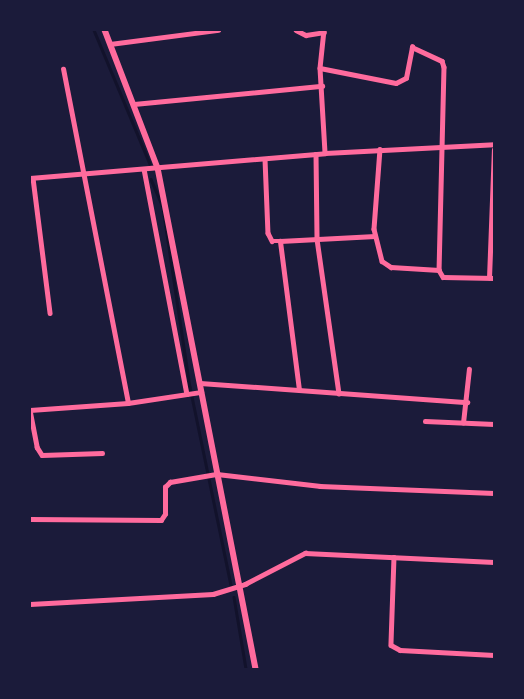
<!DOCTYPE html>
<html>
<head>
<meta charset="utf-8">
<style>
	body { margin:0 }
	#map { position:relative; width:524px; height:699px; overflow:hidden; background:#1b1b3a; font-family:Figtree,sans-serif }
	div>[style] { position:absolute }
	.stream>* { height:2.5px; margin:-1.25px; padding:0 1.25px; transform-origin:1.25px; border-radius:1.25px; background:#12122b }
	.minor>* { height:4.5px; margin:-2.25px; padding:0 2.25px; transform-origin:2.25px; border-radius:2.25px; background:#ff6b9d }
	.tertiary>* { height:5.5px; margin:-2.75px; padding:0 2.75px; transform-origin:2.75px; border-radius:2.75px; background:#ff6b9d }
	span { translate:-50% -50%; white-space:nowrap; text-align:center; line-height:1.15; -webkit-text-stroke:5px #1b1b3a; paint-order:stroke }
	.frame { position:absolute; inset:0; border:31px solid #1b1b3a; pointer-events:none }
</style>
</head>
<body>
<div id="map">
	<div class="stream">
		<i style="left:94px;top:30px;width:145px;rotate:67.3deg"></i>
		<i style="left:151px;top:179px;width:30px;rotate:67deg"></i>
		<i style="left:163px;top:207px;width:182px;rotate:81.5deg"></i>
		<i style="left:190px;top:387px;width:202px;rotate:78.3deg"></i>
		<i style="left:234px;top:597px;width:73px;rotate:80.5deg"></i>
	</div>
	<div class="minor">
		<i style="left:296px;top:30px;width:11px;rotate:27deg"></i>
		<i style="left:306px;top:35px;width:18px;rotate:-9deg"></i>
		<i style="left:324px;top:30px;width:38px;rotate:96deg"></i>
		<i style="left:320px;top:68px;width:85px;rotate:86.6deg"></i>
		<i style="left:110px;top:44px;width:109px;rotate:-7.4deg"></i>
		<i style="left:320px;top:68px;width:77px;rotate:11.2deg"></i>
		<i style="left:396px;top:83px;width:11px;rotate:-27deg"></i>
		<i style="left:406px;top:78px;width:32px;rotate:-79deg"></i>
		<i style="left:412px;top:47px;width:33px;rotate:25deg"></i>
		<i style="left:442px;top:61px;width:6px;rotate:72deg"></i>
		<i style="left:444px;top:67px;width:203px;rotate:91.4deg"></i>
		<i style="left:439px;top:270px;width:8px;rotate:60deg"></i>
		<i style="left:443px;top:277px;width:51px;rotate:1.1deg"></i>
		<i style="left:134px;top:104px;width:189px;rotate:-5.5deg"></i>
		<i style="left:380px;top:149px;width:80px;rotate:94.3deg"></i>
		<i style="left:374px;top:229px;width:33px;rotate:76deg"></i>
		<i style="left:382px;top:261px;width:11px;rotate:34deg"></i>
		<i style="left:391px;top:267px;width:48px;rotate:3.6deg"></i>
		<i style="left:316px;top:154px;width:85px;rotate:89.3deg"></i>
		<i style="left:317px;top:239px;width:156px;rotate:81.9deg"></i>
		<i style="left:265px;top:159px;width:74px;rotate:87.7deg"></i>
		<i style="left:268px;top:233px;width:9px;rotate:63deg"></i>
		<i style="left:272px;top:241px;width:8px"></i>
		<i style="left:144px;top:169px;width:229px;rotate:79.2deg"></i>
		<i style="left:30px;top:178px;width:296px;rotate:-4.8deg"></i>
		<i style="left:325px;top:153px;width:169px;rotate:-3deg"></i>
		<i style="left:33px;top:178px;width:136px;rotate:82.8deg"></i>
		<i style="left:489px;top:278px;width:128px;rotate:-87.8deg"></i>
		<i style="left:200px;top:383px;width:268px;rotate:4.1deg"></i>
		<i style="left:299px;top:390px;width:150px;rotate:-97.3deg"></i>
		<i style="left:280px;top:241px;width:95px;rotate:-3deg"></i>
		<i style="left:128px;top:403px;width:74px;rotate:-8.6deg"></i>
		<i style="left:30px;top:410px;width:98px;rotate:-4.1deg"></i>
		<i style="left:128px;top:403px;width:340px;rotate:-101deg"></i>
		<i style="left:30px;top:410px;width:38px;rotate:79deg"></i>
		<i style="left:37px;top:447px;width:9px;rotate:58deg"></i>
		<i style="left:42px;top:455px;width:60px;rotate:-1.9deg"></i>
		<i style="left:425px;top:421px;width:69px;rotate:2.5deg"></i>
		<i style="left:463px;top:423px;width:54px;rotate:-83.7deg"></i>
		<i style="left:30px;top:519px;width:131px;rotate:0.4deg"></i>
		<i style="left:161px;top:520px;width:7px;rotate:-56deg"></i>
		<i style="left:165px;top:514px;width:27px;rotate:-90deg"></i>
		<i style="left:165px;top:487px;width:7px;rotate:-45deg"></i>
		<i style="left:170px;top:482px;width:48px;rotate:-9.7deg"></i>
		<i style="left:217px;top:474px;width:104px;rotate:6.6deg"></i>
		<i style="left:320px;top:486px;width:174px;rotate:2.3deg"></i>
		<i style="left:394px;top:557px;width:88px;rotate:92deg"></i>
		<i style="left:391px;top:645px;width:10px;rotate:29deg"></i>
		<i style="left:400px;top:650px;width:94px;rotate:3deg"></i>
		<i style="left:30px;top:604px;width:183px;rotate:-3.1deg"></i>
		<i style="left:213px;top:594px;width:34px;rotate:-17deg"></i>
		<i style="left:245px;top:584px;width:68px;rotate:-27.3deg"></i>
		<i style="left:305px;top:553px;width:189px;rotate:2.7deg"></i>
	</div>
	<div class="tertiary">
		<i style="left:105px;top:30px;width:148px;rotate:69deg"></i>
		<i style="left:158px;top:168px;width:510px;rotate:78.93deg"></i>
	</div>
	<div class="frame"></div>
</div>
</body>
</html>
